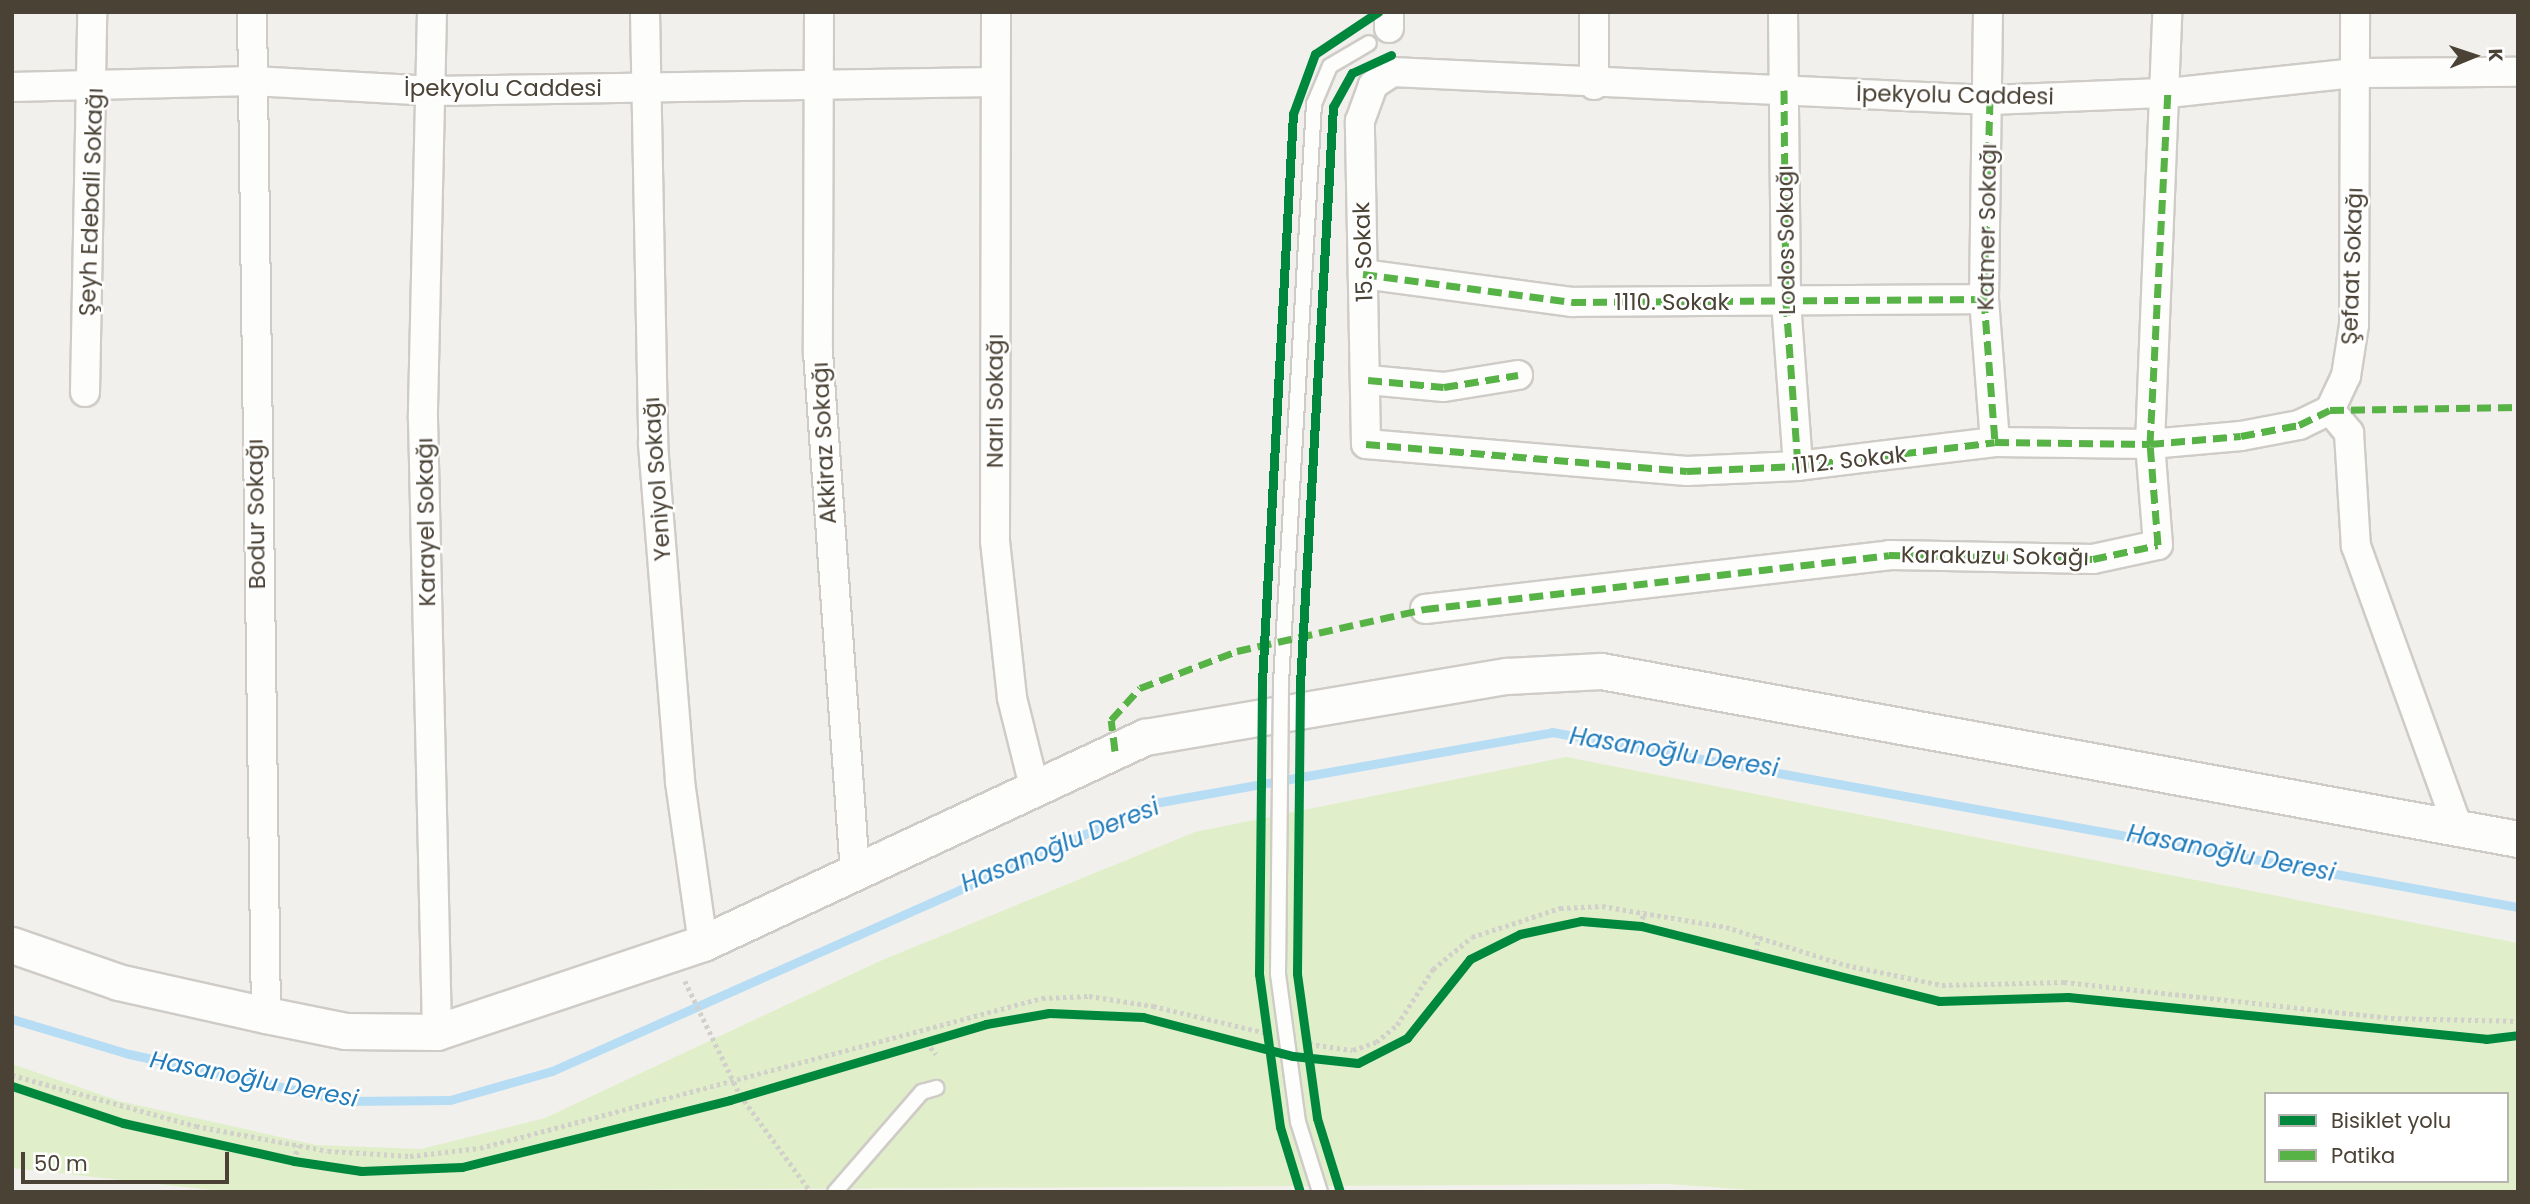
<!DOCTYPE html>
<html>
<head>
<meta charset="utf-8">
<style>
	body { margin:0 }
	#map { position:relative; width:2530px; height:1204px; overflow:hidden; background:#f2f0ec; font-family:Poppins,sans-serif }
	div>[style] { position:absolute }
	.green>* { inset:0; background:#e0efc9 }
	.stream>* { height:9px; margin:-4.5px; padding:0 4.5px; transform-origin:4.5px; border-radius:4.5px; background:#b7ddf5 }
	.path>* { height:4.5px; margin-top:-2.25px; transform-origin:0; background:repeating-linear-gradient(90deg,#d2d0ca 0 3.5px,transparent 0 7px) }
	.roads { filter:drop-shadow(2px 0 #cfccc7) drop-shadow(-2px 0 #cfccc7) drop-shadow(0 2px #cfccc7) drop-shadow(0 -2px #cfccc7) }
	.service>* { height:14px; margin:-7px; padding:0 7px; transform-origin:7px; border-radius:7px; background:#fdfdfc }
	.minor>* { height:28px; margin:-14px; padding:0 14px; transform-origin:14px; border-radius:14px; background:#fdfdfc }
	.tertiary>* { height:35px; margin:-17.5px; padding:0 17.5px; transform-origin:17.5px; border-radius:17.5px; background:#fdfdfc }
	.bridges { filter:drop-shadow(2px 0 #cfccc7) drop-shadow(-2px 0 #cfccc7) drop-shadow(0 2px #cfccc7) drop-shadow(0 -2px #cfccc7) }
	.service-bridge>* { height:14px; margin:-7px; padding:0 7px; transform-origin:7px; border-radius:7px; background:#fdfdfc }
	.quiet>* { height:7px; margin-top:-3.5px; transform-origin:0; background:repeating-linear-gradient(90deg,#57b346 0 14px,transparent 0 21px) }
	.cycleway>* { height:9px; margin:-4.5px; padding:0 4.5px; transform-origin:4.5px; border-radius:4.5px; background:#00873e }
	span { translate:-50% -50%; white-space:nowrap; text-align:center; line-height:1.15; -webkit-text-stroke:5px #fff; paint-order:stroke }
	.street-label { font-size:23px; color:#4a4235 }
	.water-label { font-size:24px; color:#207bbb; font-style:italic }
	.frame { position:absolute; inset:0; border:14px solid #4a4235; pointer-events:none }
	.legend { position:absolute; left:2264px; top:1092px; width:245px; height:91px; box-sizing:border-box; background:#fff; border:2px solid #b7b3ae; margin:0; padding:9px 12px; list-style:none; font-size:21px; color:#4a4235 }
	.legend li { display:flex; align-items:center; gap:14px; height:35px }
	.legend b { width:35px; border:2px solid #b7b3ae }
	.north { position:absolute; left:2439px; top:21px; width:70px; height:70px; -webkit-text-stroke:5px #fff; paint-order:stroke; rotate:88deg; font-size:19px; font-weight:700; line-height:28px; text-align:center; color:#4a4235 }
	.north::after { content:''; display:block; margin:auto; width:24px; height:32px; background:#4a4235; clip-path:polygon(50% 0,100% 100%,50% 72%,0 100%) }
	.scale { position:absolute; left:21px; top:1152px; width:208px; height:32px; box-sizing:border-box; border:4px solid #4a4235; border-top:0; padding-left:9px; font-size:21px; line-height:24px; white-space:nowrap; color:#4a4235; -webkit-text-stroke:5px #fff; paint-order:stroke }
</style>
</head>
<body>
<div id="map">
	<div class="green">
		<i style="clip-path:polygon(evenodd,1566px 757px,2518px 943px,2518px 1192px,1779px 1192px,1669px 1184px,230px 1192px,12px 1168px,12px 1064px,119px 1101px,316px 1145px,421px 1149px,545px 1118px,880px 961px,1195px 832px,1566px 757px,2266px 1094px,2507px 1094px,2507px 1181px,2266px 1181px,2266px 1094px)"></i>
	</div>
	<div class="stream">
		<i style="left:12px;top:1019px;width:122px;rotate:16.7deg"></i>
		<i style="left:129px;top:1054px;width:222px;rotate:12.2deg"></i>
		<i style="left:346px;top:1101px;width:104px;rotate:-0.6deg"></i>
		<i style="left:450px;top:1100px;width:106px;rotate:-15.9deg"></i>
		<i style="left:552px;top:1071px;width:660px;rotate:-23.96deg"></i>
		<i style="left:1155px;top:803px;width:403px;rotate:-10.1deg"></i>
		<i style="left:1552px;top:732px;width:982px;rotate:10.27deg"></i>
	</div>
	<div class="path">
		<i style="left:1641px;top:926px;width:15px;rotate:-79deg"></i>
		<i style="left:1756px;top:952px;width:16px;rotate:-83deg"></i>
		<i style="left:685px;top:981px;width:127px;rotate:64.2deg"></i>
		<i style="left:740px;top:1095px;width:120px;rotate:53.8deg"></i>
		<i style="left:926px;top:1042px;width:16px;rotate:50deg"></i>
		<i style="left:1309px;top:1044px;width:44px;rotate:7.8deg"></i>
		<i style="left:1353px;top:1050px;width:24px;rotate:-19deg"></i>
		<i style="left:1376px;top:1042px;width:27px;rotate:-39deg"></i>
		<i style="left:1397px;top:1025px;width:67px;rotate:-57.3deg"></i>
		<i style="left:1433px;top:969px;width:50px;rotate:-39.4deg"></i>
		<i style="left:1472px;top:937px;width:93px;rotate:-18.2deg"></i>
		<i style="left:1560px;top:908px;width:42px;rotate:-2.7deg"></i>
		<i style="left:1602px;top:906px;width:126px;rotate:9.6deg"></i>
		<i style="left:1726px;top:927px;width:126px;rotate:17.6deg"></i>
		<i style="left:1846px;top:965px;width:98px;rotate:11.8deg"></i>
		<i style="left:1942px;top:985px;width:122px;rotate:-1.4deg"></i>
		<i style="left:2064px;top:982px;width:329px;rotate:6.3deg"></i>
		<i style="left:2391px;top:1018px;width:127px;rotate:1.4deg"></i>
		<i style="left:12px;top:1075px;width:191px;rotate:15.5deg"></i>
		<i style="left:196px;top:1126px;width:134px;rotate:10.7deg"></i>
		<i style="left:328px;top:1151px;width:82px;rotate:3.5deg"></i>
		<i style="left:410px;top:1156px;width:70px;rotate:-6.5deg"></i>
		<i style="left:480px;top:1148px;width:582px;rotate:-14.94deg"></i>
		<i style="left:1042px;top:998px;width:47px;rotate:-2.4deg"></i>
		<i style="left:1089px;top:996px;width:65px;rotate:8.9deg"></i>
		<i style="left:1153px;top:1006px;width:116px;rotate:13.4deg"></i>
		<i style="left:294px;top:1161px;width:16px;rotate:-76deg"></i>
	</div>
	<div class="roads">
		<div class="service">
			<i style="left:835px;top:1192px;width:133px;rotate:-49deg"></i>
			<i style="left:922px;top:1092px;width:15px;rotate:-16deg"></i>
		</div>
		<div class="minor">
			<i style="left:252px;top:12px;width:1003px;rotate:89.2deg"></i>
			<i style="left:432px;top:12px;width:407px;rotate:91.3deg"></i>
			<i style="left:423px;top:419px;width:613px;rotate:88.69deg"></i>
			<i style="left:645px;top:12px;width:432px;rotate:88.9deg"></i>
			<i style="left:653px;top:444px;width:339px;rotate:85.4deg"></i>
			<i style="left:680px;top:782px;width:163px;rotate:81.9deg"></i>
			<i style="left:819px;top:12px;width:340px;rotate:90.2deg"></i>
			<i style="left:818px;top:352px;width:521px;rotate:85.93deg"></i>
			<i style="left:996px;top:12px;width:529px;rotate:90.11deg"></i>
			<i style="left:995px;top:541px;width:158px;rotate:83.8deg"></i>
			<i style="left:1012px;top:698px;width:91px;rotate:76deg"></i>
			<i style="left:1783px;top:12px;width:290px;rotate:89.4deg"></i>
			<i style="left:1786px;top:302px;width:164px;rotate:85.8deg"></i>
			<i style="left:1988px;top:12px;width:287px;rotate:90.8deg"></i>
			<i style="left:1984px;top:299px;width:143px;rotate:85.6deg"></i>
			<i style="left:1389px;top:28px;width:16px;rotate:-90deg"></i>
			<i style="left:1594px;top:85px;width:73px;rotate:-90deg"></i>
			<i style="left:12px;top:87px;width:241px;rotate:-1.4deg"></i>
			<i style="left:253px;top:81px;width:180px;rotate:3.2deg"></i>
			<i style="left:433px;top:91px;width:561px;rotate:-0.92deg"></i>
			<i style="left:1363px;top:274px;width:211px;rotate:7.6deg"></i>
			<i style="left:1572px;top:302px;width:412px;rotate:-0.4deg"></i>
			<i style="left:1368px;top:380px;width:76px;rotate:5.3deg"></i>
			<i style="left:1444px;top:387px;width:75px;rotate:-9.2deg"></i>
			<i style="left:85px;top:392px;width:380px;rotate:-88.9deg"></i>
			<i style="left:2330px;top:410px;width:34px;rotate:154deg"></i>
			<i style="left:2299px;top:425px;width:59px;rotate:169.3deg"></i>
			<i style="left:2241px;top:436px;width:91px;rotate:175deg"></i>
			<i style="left:2150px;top:444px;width:155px;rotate:-179.3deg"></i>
			<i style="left:1995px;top:442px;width:198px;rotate:173.1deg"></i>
			<i style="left:1798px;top:466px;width:111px;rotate:177.4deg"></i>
			<i style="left:1687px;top:471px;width:322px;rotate:-175.2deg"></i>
			<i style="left:1366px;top:444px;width:323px;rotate:-91.1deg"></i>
			<i style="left:1360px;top:121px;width:38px;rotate:-70deg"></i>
			<i style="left:1373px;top:85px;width:23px;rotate:-34deg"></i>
			<i style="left:1392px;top:72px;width:599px;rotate:2.68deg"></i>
			<i style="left:1990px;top:100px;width:178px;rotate:-2.3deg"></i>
			<i style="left:2168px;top:93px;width:189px;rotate:-6.1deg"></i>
			<i style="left:2356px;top:73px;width:162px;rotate:-0.4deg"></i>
			<i style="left:2330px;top:410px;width:30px;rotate:50deg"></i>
			<i style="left:2349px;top:433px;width:113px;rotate:86.5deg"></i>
			<i style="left:2356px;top:546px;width:300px;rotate:70.1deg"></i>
			<i style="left:2330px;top:410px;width:38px;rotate:-65deg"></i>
			<i style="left:2346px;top:376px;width:52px;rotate:-81.1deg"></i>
			<i style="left:2354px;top:325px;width:313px;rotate:-89.8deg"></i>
			<i style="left:1425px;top:609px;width:467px;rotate:-6.6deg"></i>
			<i style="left:1889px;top:555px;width:204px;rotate:1.1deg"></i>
			<i style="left:2093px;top:559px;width:66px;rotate:-12.2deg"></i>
			<i style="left:2158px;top:545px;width:101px;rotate:-94.5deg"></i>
			<i style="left:2150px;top:444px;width:432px;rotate:-87.7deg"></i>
		</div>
		<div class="tertiary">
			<i style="left:12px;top:945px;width:112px;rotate:19.2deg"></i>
			<i style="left:118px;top:982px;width:152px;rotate:12.6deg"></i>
			<i style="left:266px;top:1015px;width:81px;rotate:11.4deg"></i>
			<i style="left:345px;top:1031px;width:92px;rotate:0.6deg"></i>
			<i style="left:437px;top:1032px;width:280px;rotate:-18.5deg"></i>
			<i style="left:703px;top:943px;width:488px;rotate:-25deg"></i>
			<i style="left:1145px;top:737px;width:367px;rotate:-9.6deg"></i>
			<i style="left:1507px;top:676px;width:94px;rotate:-3deg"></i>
			<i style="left:1601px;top:671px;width:932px;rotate:10.38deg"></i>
		</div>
	</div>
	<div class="bridges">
		<div class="service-bridge">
			<i style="left:1320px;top:1192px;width:73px;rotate:-107.4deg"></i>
			<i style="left:1298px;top:1122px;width:149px;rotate:-97.7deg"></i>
			<i style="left:1278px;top:974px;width:291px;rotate:-89.4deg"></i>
			<i style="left:1281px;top:683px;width:580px;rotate:-86.74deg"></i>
			<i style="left:1314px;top:104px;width:41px;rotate:-67.2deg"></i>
			<i style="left:1330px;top:66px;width:45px;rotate:-30.5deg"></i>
		</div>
	</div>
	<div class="quiet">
		<i style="left:1784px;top:90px;width:212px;rotate:89.5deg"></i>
		<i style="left:1786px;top:302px;width:164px;rotate:85.8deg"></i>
		<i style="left:1990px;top:100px;width:199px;rotate:91.7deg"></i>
		<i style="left:1984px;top:299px;width:143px;rotate:85.6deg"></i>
		<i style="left:1363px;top:274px;width:211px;rotate:7.6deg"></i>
		<i style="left:1572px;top:302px;width:412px;rotate:-0.4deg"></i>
		<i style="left:1368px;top:380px;width:76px;rotate:5.3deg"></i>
		<i style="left:1444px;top:387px;width:75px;rotate:-9.2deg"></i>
		<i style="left:1366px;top:444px;width:322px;rotate:4.8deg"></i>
		<i style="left:1687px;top:471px;width:111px;rotate:-2.6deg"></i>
		<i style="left:1798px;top:466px;width:198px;rotate:-6.9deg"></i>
		<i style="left:1995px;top:442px;width:155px;rotate:0.7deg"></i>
		<i style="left:2150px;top:444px;width:91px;rotate:-5deg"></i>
		<i style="left:2241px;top:436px;width:59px;rotate:-10.7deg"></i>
		<i style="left:2299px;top:425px;width:34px;rotate:-26deg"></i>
		<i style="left:2330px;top:410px;width:188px;rotate:-0.9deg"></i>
		<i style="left:1115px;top:751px;width:31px;rotate:-97deg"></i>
		<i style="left:1111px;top:720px;width:43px;rotate:-47.8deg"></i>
		<i style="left:1140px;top:688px;width:104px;rotate:-20.9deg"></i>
		<i style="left:1237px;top:651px;width:193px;rotate:-12.6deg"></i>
		<i style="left:1425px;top:609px;width:467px;rotate:-6.6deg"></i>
		<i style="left:1889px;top:555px;width:204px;rotate:1.1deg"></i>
		<i style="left:2093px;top:559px;width:66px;rotate:-12.2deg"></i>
		<i style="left:2158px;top:545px;width:101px;rotate:-94.5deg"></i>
		<i style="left:2150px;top:444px;width:351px;rotate:-87.1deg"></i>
	</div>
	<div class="cycleway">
		<i style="left:12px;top:1086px;width:117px;rotate:18.4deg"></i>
		<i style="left:123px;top:1123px;width:175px;rotate:12.5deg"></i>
		<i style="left:294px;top:1161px;width:68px;rotate:8.5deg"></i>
		<i style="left:361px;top:1171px;width:101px;rotate:-2.3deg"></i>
		<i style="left:462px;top:1167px;width:276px;rotate:-14deg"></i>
		<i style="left:730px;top:1100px;width:267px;rotate:-16.5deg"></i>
		<i style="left:986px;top:1024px;width:64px;rotate:-9.9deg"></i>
		<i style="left:1049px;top:1013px;width:94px;rotate:2.4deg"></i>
		<i style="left:1143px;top:1017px;width:155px;rotate:14.6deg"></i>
		<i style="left:1293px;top:1056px;width:65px;rotate:6.1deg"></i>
		<i style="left:1358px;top:1063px;width:55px;rotate:-27deg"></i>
		<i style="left:1407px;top:1038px;width:101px;rotate:-51.4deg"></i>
		<i style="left:1470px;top:959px;width:56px;rotate:-26.6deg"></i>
		<i style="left:1520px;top:934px;width:62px;rotate:-12deg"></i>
		<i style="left:1581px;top:921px;width:60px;rotate:4.8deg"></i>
		<i style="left:1641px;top:926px;width:307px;rotate:14.1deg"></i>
		<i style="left:1939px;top:1001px;width:129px;rotate:-1.8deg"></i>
		<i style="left:2068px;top:997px;width:420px;rotate:5.7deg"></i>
		<i style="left:2486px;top:1039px;width:32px;rotate:-7deg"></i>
		<i style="left:1300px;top:1192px;width:68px;rotate:-107.1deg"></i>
		<i style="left:1280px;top:1127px;width:154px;rotate:-97.8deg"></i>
		<i style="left:1259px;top:974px;width:292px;rotate:-89.4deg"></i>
		<i style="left:1262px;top:682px;width:569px;rotate:-86.88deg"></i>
		<i style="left:1293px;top:114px;width:64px;rotate:-69.9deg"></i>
		<i style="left:1315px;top:54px;width:76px;rotate:-33.7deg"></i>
		<i style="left:1340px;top:1192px;width:77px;rotate:-107.3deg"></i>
		<i style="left:1317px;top:1118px;width:146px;rotate:-97.9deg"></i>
		<i style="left:1297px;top:973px;width:289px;rotate:-89.4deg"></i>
		<i style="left:1300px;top:684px;width:578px;rotate:-86.73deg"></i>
		<i style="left:1333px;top:107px;width:39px;rotate:-61deg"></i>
		<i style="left:1352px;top:73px;width:43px;rotate:-24.8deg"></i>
	</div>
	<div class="street-label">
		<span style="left:503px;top:88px">İpekyolu Caddesi</span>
		<span style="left:1955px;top:95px;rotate:1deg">İpekyolu Caddesi</span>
		<span style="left:91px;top:202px;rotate:-88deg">Şeyh Edebali Sokağı</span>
		<span style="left:1987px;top:227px;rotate:-89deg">Katmer Sokağı</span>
		<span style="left:1786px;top:240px;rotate:-91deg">Lodos Sokağı</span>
		<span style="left:1363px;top:252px;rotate:-92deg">15. Sokak</span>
		<span style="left:2352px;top:266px;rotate:-88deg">Şefaat Sokağı</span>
		<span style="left:1672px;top:302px">1110. Sokak</span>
		<span style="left:995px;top:401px;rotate:-90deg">Narlı Sokağı</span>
		<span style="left:824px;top:443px;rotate:-93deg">Akkiraz Sokağı</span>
		<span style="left:1850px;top:460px;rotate:-6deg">1112. Sokak</span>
		<span style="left:657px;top:479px;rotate:-94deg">Yeniyol Sokağı</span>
		<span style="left:256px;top:514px;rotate:-91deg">Bodur Sokağı</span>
		<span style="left:426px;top:522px;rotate:-91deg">Karayel Sokağı</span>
		<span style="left:1995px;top:556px;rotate:1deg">Karakuzu Sokağı</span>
	</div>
	<div class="water-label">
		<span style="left:1674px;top:752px;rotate:9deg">Hasanoğlu Deresi</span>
		<span style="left:1060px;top:845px;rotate:-22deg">Hasanoğlu Deresi</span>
		<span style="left:2231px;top:853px;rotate:11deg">Hasanoğlu Deresi</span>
		<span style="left:254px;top:1079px;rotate:11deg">Hasanoğlu Deresi</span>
	</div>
	<div class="frame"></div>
	<ul class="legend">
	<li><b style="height:9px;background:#00873e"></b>Bisiklet yolu</li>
	<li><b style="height:9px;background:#57b346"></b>Patika</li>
	</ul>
	<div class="north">K</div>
	<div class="scale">50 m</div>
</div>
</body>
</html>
